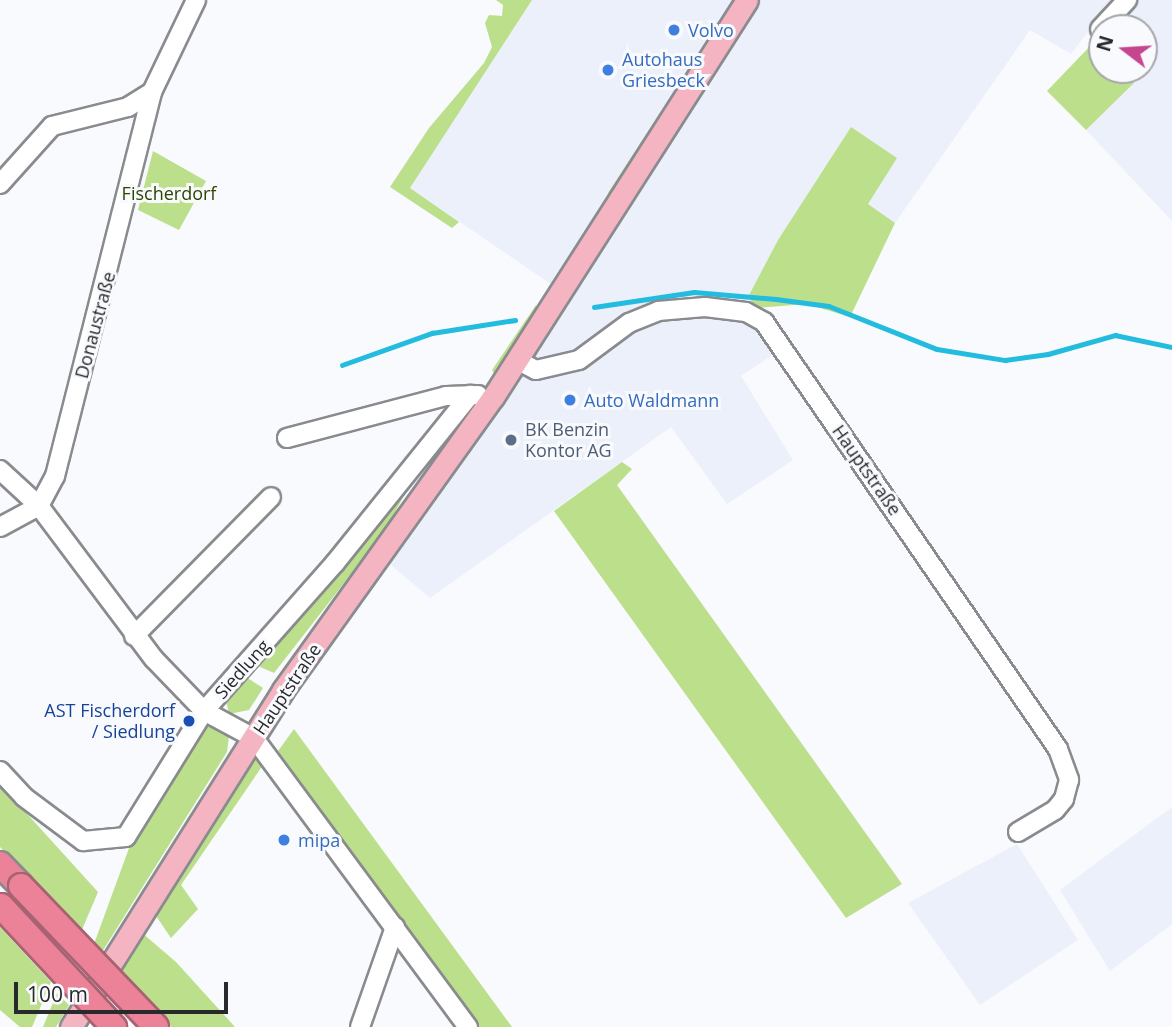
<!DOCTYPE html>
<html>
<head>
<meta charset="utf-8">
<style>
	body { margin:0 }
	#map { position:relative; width:1172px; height:1027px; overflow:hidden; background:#f8fafd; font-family:"Open Sans",sans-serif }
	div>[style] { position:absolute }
	.built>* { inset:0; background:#ebf0fb }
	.green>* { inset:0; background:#bbdf8b }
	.stream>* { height:4.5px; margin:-2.25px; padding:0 2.25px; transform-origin:2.25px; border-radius:2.25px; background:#23bcde }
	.roads { filter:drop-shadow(2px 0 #898b8e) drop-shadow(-2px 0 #898b8e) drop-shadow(0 2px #898b8e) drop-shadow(0 -2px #898b8e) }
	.minor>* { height:18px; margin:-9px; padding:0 9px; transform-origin:9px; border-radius:9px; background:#fff }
	.major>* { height:21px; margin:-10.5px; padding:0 10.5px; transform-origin:10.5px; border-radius:10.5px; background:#f4b4c1 }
	.highway>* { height:24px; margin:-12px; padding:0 12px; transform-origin:12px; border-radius:12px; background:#ec8298 }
	.bridges { filter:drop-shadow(2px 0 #a76372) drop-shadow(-2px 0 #a76372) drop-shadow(0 2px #a76372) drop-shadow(0 -2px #a76372) }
	.highway-bridge>* { height:24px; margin:-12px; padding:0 12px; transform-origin:12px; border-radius:12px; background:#ec8298 }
	.dots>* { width:19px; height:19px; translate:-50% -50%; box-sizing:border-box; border:4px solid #f8fafd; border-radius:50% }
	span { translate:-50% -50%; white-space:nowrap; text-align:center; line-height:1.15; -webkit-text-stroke:6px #f8fafd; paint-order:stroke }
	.shop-label { font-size:18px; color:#366cbe }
	.left { translate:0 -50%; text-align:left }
	.park-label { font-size:18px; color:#2e4400 }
	.street-label { font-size:18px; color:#28292a }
	.service-label { font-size:18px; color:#4e5e75 }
	.transit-label { font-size:18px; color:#164399 }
	.right { translate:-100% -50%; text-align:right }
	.north { position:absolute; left:1088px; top:14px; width:70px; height:70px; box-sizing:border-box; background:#f8fafd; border:2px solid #a5a6a9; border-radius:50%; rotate:287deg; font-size:19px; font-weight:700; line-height:28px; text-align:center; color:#28292a }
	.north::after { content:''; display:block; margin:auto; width:24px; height:32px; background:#c5458f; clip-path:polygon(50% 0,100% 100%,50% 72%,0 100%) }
	.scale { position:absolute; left:14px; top:982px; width:214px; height:32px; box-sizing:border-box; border:4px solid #28292a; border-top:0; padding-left:9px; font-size:21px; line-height:24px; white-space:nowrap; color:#28292a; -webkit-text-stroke:5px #f8fafd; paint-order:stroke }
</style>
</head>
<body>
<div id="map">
	<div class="built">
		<i style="clip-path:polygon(532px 0,1172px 0,1172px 221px,1086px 130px,1134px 83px,1122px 70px,1144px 70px,1144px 28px,1102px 28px,1102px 49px,1087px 33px,1071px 54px,1030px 30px,895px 223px,867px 204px,851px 127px,778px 240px,748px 297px,786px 346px,741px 376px,793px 460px,727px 504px,671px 427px,430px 598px,390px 564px,567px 295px,410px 188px)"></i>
		<i style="clip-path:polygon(1172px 807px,1172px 924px,1110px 971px,1060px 890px)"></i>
		<i style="clip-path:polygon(1017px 844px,1078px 940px,980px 1005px,908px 903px)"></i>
	</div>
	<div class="green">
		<i style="clip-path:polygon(496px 0,532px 0,410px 188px,459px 222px,452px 228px,390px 187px,429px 128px,484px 63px,492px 47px,485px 23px,489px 15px,502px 16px,503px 5px)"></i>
		<i style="clip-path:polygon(1095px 41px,1102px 49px,1102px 70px,1122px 70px,1134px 83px,1086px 130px,1047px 91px)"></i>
		<i style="clip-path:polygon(680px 82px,613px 194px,608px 193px)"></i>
		<i style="clip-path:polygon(851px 127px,897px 158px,868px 204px,895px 223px,850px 317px,807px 304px,757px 308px,748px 297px,778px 240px)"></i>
		<i style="clip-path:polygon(153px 151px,206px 181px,179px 230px,138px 210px)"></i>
		<i style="clip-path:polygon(536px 305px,537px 310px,494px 373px,492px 370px)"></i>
		<i style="clip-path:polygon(622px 462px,632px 469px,617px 485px,902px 884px,846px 918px,554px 511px)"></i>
		<i style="clip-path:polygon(413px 478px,387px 528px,274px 673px,258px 666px)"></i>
		<i style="clip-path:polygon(397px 544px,402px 545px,299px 690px,295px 688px)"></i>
		<i style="clip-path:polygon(246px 677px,263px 688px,249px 710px,229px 714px,226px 700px)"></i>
		<i style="clip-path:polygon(208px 727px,219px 727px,229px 736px,227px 752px,102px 952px,94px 944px,140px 818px,197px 735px)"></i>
		<i style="clip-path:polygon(294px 729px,512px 1027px,474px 1027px,278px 751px)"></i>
		<i style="clip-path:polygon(255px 758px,265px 762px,181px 885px,198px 909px,171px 938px,152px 910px)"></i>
		<i style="clip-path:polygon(0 784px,98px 892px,81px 932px,0 847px)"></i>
		<i style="clip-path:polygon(0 927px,51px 982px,32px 1027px,20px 1027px,0 1010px)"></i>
		<i style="clip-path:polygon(141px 932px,176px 962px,235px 1027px,171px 1027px,117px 968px)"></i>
		<i style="clip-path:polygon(57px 993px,69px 1005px,56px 1027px,43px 1027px)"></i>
	</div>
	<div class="stream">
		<i style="left:594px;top:307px;width:101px;rotate:-8.5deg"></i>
		<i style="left:694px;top:292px;width:82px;rotate:4.9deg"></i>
		<i style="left:776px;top:299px;width:53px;rotate:7.5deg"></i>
		<i style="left:829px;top:306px;width:116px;rotate:21.7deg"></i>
		<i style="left:937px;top:349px;width:69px;rotate:9.2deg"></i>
		<i style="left:1005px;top:360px;width:43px;rotate:-7.9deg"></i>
		<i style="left:1048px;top:354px;width:70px;rotate:-15.8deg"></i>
		<i style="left:1115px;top:335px;width:58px;rotate:11.9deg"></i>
		<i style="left:342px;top:365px;width:96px;rotate:-19.6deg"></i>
		<i style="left:432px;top:333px;width:84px;rotate:-8.9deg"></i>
	</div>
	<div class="roads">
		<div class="minor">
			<i style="left:1100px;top:29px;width:40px;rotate:-47deg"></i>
			<i style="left:0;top:184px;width:78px;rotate:-48.1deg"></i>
			<i style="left:52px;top:126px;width:78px;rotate:-14deg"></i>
			<i style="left:128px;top:107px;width:28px;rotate:-32deg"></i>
			<i style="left:517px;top:360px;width:21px;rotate:28deg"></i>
			<i style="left:536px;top:370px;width:44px;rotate:-13.1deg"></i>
			<i style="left:579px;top:360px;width:62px;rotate:-36.5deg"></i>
			<i style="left:629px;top:323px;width:31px;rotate:-22deg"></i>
			<i style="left:658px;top:311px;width:47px;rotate:-4.9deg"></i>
			<i style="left:705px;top:307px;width:41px;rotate:7deg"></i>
			<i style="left:746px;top:312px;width:21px;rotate:29deg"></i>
			<i style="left:764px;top:322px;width:518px;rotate:55.45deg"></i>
			<i style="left:1058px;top:749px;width:33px;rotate:70deg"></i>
			<i style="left:1069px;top:780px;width:20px;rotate:105deg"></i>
			<i style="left:1064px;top:799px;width:14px;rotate:129deg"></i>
			<i style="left:1055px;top:810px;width:43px;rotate:149.3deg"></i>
			<i style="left:287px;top:438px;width:164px;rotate:-14.8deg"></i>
			<i style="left:446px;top:396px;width:32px;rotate:-2deg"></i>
			<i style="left:0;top:470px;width:53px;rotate:42.7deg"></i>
			<i style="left:39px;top:506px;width:191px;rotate:53.1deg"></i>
			<i style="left:154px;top:659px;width:72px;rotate:46.1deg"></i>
			<i style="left:204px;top:711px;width:57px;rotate:28.4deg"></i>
			<i style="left:254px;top:738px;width:360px;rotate:53.5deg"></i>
			<i style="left:0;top:527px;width:44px;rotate:-28.3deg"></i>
			<i style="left:39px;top:506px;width:34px;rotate:-62deg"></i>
			<i style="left:55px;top:476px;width:396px;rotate:-75.8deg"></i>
			<i style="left:152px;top:92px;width:102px;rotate:-64.4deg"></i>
			<i style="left:134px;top:636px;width:195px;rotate:-45.4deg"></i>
			<i style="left:0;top:771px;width:35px;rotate:47deg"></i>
			<i style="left:24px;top:797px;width:74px;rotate:36.7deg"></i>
			<i style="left:83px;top:841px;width:43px;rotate:-5.3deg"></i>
			<i style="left:126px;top:837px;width:148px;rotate:-58.2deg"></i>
			<i style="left:204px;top:711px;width:198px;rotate:-48.5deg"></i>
			<i style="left:335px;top:563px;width:216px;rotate:-51.2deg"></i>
			<i style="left:360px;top:1027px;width:106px;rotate:-70.7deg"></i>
		</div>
		<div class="major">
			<i style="left:71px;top:1027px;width:398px;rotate:-57.8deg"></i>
			<i style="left:283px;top:690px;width:360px;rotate:-54.4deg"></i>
			<i style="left:493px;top:397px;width:471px;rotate:-57.4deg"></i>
		</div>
		<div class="highway">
			<i style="left:0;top:864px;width:30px;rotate:46deg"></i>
		</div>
	</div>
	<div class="bridges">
		<div class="highway-bridge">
			<i style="left:21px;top:886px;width:195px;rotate:46.2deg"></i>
			<i style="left:1px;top:906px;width:166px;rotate:47deg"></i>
		</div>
	</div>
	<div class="dots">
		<i style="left:674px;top:30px;background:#3f7fe0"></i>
		<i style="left:608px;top:70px;background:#3f7fe0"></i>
		<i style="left:570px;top:400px;background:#3f7fe0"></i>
		<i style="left:511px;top:440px;background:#5c6f8a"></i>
		<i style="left:189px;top:721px;background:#1a4fb4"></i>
		<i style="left:284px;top:840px;background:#3f7fe0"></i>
	</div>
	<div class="shop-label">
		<span class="left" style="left:688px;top:30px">Volvo</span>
		<span class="left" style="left:622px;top:70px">Autohaus<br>Griesbeck</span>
		<span class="left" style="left:584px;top:400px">Auto Waldmann</span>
		<span class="left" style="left:298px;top:840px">mipa</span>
	</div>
	<div class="park-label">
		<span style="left:169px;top:193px">Fischerdorf</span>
	</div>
	<div class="street-label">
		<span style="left:95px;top:325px;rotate:-75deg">Donaustraße</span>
		<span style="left:867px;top:470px;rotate:55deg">Hauptstraße</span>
		<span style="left:242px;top:669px;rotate:-48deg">Siedlung</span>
		<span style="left:287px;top:689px;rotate:-56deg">Hauptstraße</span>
	</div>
	<div class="service-label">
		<span class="left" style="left:525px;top:440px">BK Benzin<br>Kontor AG</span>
	</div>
	<div class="transit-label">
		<span class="right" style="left:175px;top:721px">AST Fischerdorf<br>/ Siedlung</span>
	</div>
	<div class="north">N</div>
	<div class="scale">100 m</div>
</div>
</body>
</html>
